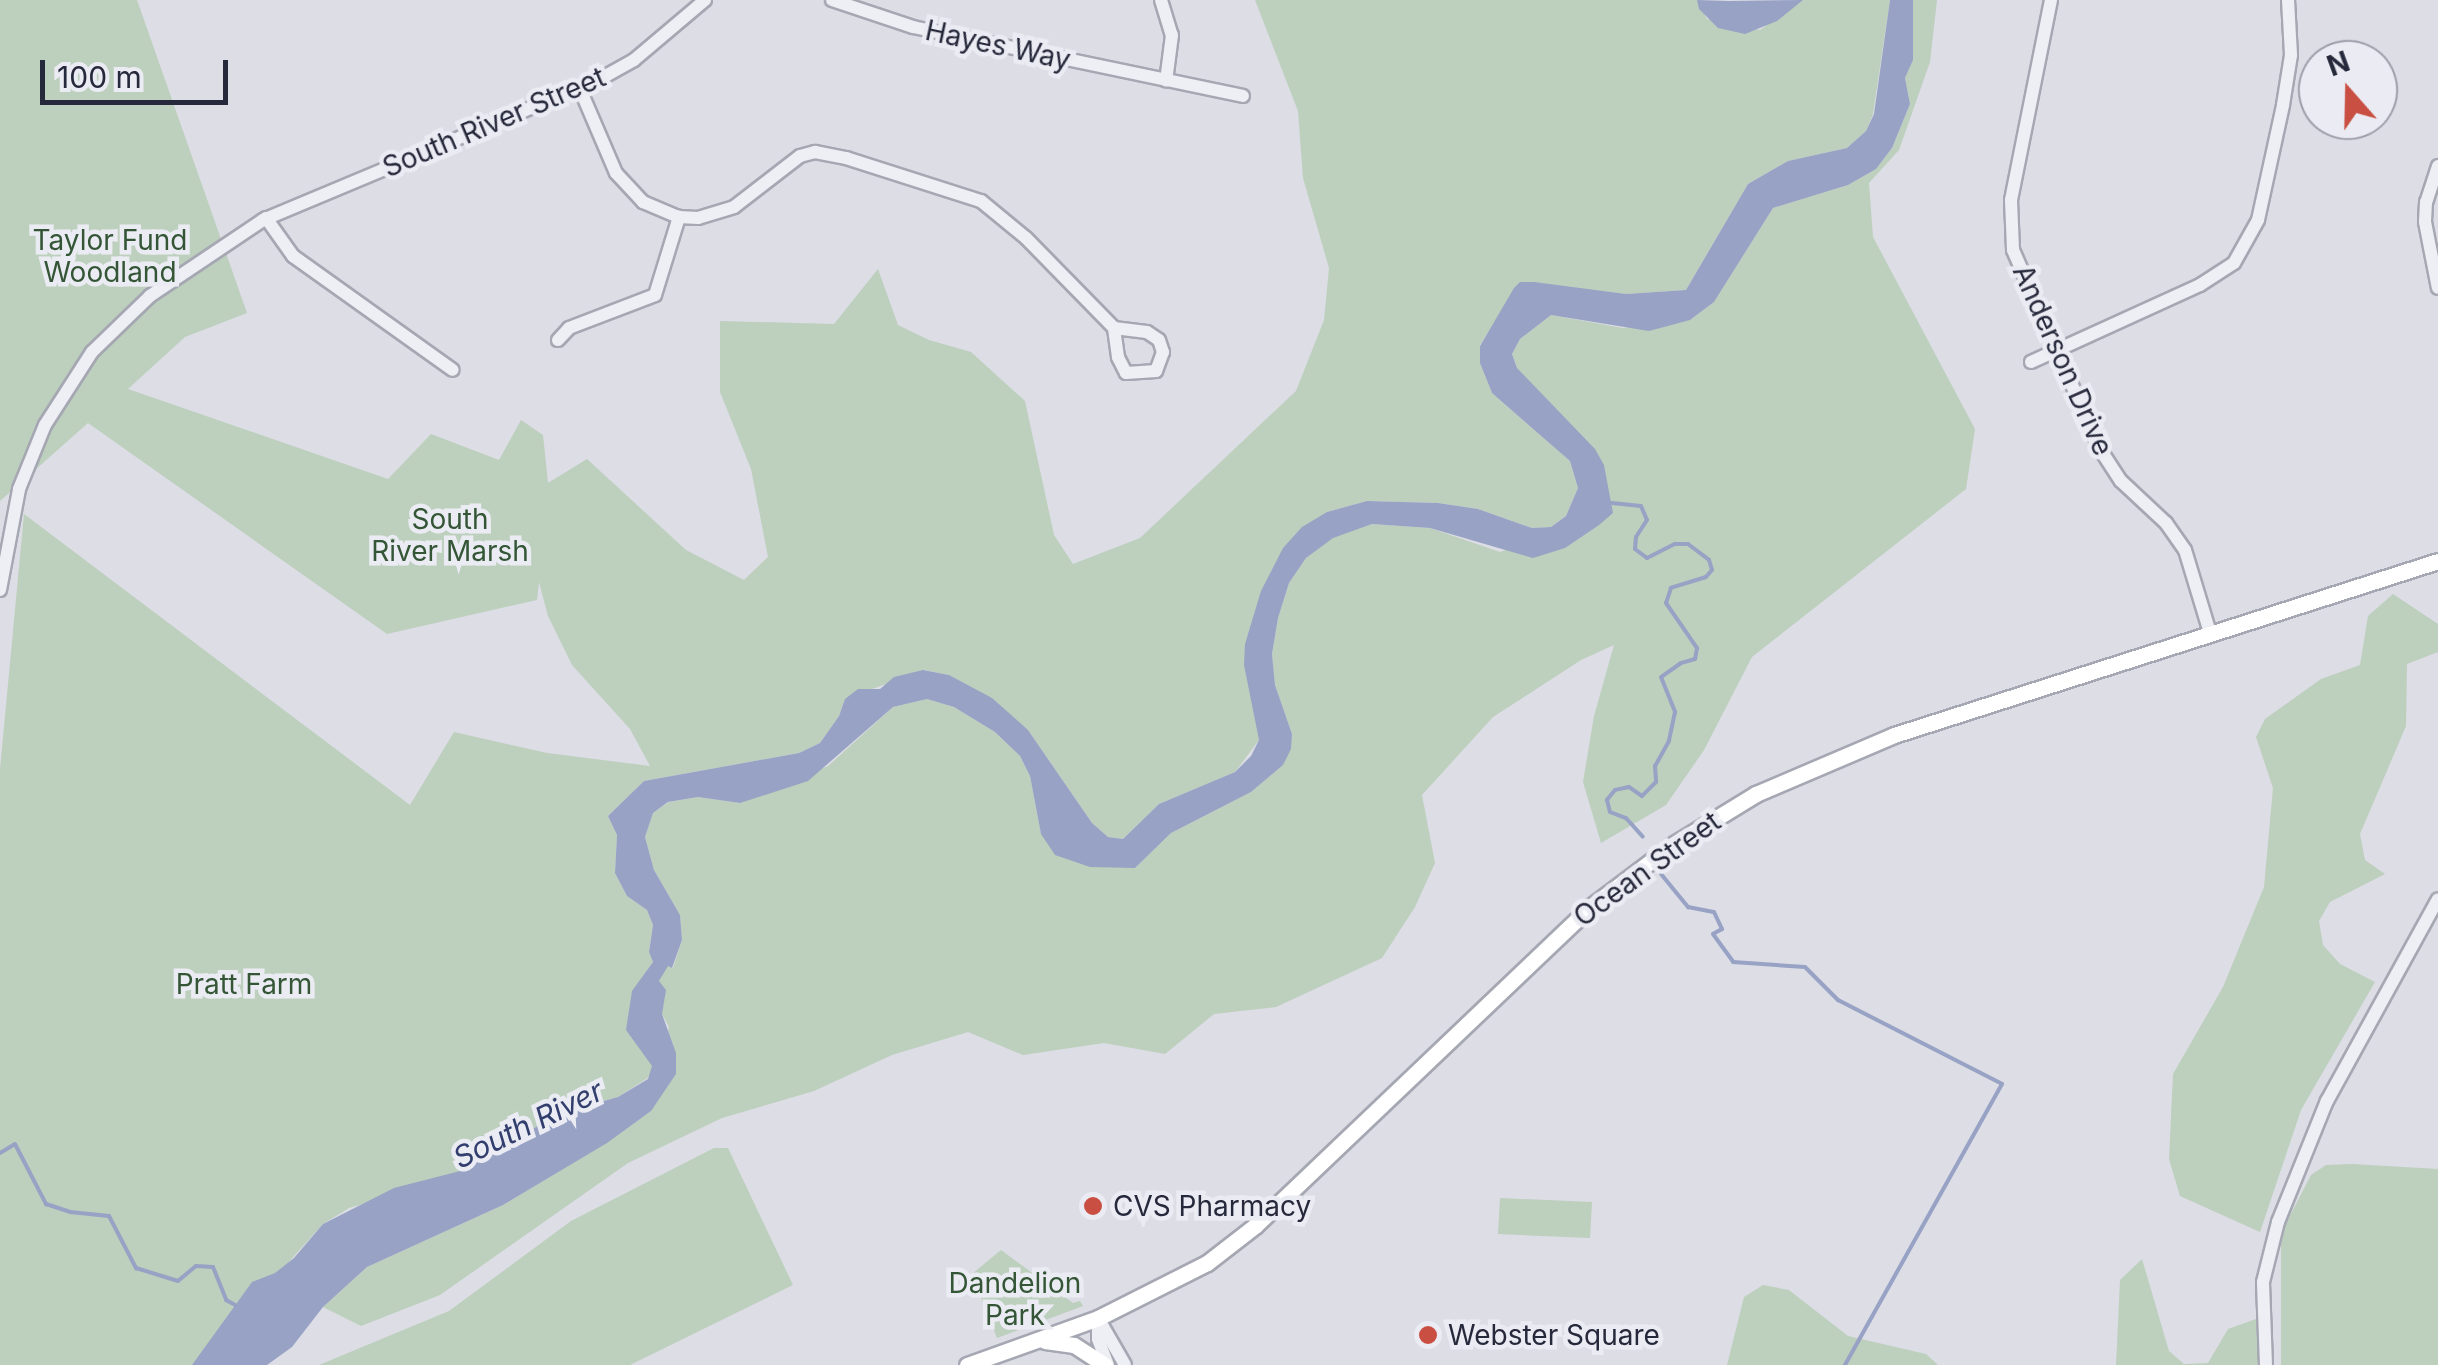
<!DOCTYPE html>
<html>
<head>
<meta charset="utf-8">
<style>
	body { margin:0 }
	#map { position:relative; width:2438px; height:1365px; overflow:hidden; background:#dcdde5; font-family:Inter,sans-serif }
	div>[style] { position:absolute }
	.green>* { inset:0; background:#bdcfbd }
	.water>* { inset:0; background:#97a2c5 }
	.stream>* { height:4px; margin:-2px; padding:0 2px; transform-origin:2px; border-radius:2px; background:#97a2c5 }
	.roads { filter:drop-shadow(2px 0 #a5a7b2) drop-shadow(-2px 0 #a5a7b2) drop-shadow(0 2px #a5a7b2) drop-shadow(0 -2px #a5a7b2) }
	.minor>* { height:12px; margin:-6px; padding:0 6px; transform-origin:6px; border-radius:6px; background:#eeeff4 }
	.major>* { height:15px; margin:-7.5px; padding:0 7.5px; transform-origin:7.5px; border-radius:7.5px; background:#fff }
	.dots>* { width:28px; height:28px; translate:-50% -50%; box-sizing:border-box; border:5px solid #ebecf3; border-radius:50% }
	span { translate:-50% -50%; white-space:nowrap; text-align:center; line-height:1.15; -webkit-text-stroke:9px #ebecf3; paint-order:stroke }
	.street-label { font-size:28px; color:#26293b }
	.park-label { font-size:28px; color:#345636 }
	.poi-label { font-size:28px; color:#26293b }
	.left { translate:0 -50%; text-align:left }
	.water-label { font-size:30px; color:#323e6d; font-style:italic }
	.north { position:absolute; left:2298px; top:40px; width:100px; height:100px; box-sizing:border-box; background:#ebecf3; border:2px solid #9c9ea9; border-radius:50%; rotate:340deg; font-size:28px; font-weight:700; line-height:40px; text-align:center; color:#26293b }
	.north::after { content:''; display:block; margin:auto; width:35px; height:45px; background:#c94f42; clip-path:polygon(50% 0,100% 100%,50% 72%,0 100%) }
	.scale { position:absolute; left:40px; top:60px; width:188px; height:45px; box-sizing:border-box; border:5px solid #26293b; border-top:0; padding-left:12px; font-size:30px; line-height:35px; white-space:nowrap; color:#26293b; -webkit-text-stroke:8px #ebecf3; paint-order:stroke }
</style>
</head>
<body>
<div id="map">
	<div class="green">
		<i style="clip-path:polygon(0 0,137px 0,247px 313px,185px 337px,128px 389px,388px 479px,431px 434px,499px 460px,521px 420px,543px 435px,548px 483px,587px 459px,686px 550px,744px 580px,768px 557px,751px 469px,720px 392px,720px 321px,834px 324px,878px 269px,898px 325px,929px 340px,971px 352px,1025px 401px,1054px 535px,1073px 564px,1140px 538px,1296px 391px,1324px 320px,1329px 268px,1303px 178px,1298px 111px,1255px 0,1697px 0,1707px 19px,1760px 30px,1803px 0,1890px 0,1873px 114px,1866px 131px,1847px 148px,1788px 161px,1748px 184px,1686px 290px,1626px 294px,1520px 282px,1480px 345px,1480px 363px,1492px 393px,1570px 461px,1578px 488px,1566px 516px,1551px 527px,1532px 528px,1478px 509px,1438px 503px,1367px 501px,1327px 512px,1283px 548px,1259px 740px,1235px 772px,1159px 804px,1123px 839px,1108px 837px,1092px 823px,1028px 730px,949px 675px,924px 670px,845px 699px,839px 716px,820px 743px,799px 753px,644px 781px,608px 816px,617px 835px,615px 873px,627px 896px,647px 910px,653px 925px,649px 951px,653px 962px,641px 979px,657px 1072px,618px 1097px,558px 1114px,469px 1174px,349px 1208px,323px 1224px,196px 1365px,0 1365px,0 769px,24px 514px,410px 805px,454px 732px,547px 753px,650px 766px,630px 729px,572px 665px,548px 616px,539px 582px,537px 600px,387px 634px,88px 423px,0 501px)"></i>
		<i style="clip-path:polygon(1913px 0,1937px 0,1930px 62px,1899px 150px,1869px 183px,1873px 237px,1975px 429px,1966px 489px,1752px 657px,1704px 750px,1666px 805px,1601px 843px,1583px 782px,1594px 716px,1614px 645px,1581px 660px,1493px 717px,1422px 795px,1435px 863px,1415px 907px,1382px 958px,1276px 1007px,1214px 1014px,1165px 1054px,1104px 1043px,1023px 1055px,968px 1032px,892px 1055px,814px 1091px,722px 1118px,628px 1163px,440px 1295px,361px 1326px,323px 1307px,367px 1267px,503px 1205px,606px 1143px,651px 1111px,669px 1027px,662px 1014px,659px 981px,668px 965px,673px 968px,682px 940px,680px 915px,654px 870px,645px 837px,653px 813px,669px 802px,698px 797px,740px 803px,828px 766px,893px 707px,927px 699px,954px 707px,995px 732px,1020px 756px,1030px 776px,1041px 834px,1135px 868px,1171px 833px,1251px 792px,1283px 765px,1292px 734px,1275px 685px,1272px 654px,1278px 618px,1289px 583px,1306px 558px,1333px 537px,1372px 524px,1430px 528px,1500px 552px,1613px 513px,1517px 368px,1512px 354px,1520px 339px,1551px 315px,1623px 328px,1690px 320px,1714px 302px,1773px 208px,1848px 185px,1876px 169px,1892px 148px,1910px 104px,1905px 78px,1913px 59px)"></i>
		<i style="clip-path:polygon(2393px 594px,2438px 624px,2438px 652px,2407px 664px,2406px 726px,2360px 834px,2365px 860px,2385px 874px,2330px 902px,2319px 921px,2323px 945px,2340px 964px,2375px 982px,2301px 1110px,2260px 1232px,2180px 1196px,2169px 1159px,2173px 1074px,2223px 987px,2264px 887px,2273px 788px,2256px 737px,2265px 719px,2321px 679px,2360px 665px,2368px 616px)"></i>
		<i style="clip-path:polygon(714px 1148px,728px 1148px,793px 1285px,630px 1365px,319px 1365px,449px 1311px,571px 1221px)"></i>
		<i style="clip-path:polygon(2352px 1164px,2438px 1169px,2438px 1365px,2281px 1365px,2281px 1233px,2311px 1175px,2326px 1165px)"></i>
		<i style="clip-path:polygon(1500px 1198px,1592px 1202px,1590px 1238px,1498px 1234px)"></i>
		<i style="clip-path:polygon(1001px 1250px,1073px 1303px,1080px 1301px,1083px 1306px,997px 1338px,972px 1274px)"></i>
		<i style="clip-path:polygon(2142px 1259px,2169px 1351px,2184px 1364px,2208px 1363px,2228px 1329px,2256px 1319px,2259px 1365px,2116px 1365px,2120px 1280px)"></i>
		<i style="clip-path:polygon(1763px 1285px,1789px 1290px,1848px 1336px,1926px 1354px,1938px 1365px,1727px 1365px,1744px 1297px)"></i>
	</div>
	<div class="water">
		<i style="clip-path:polygon(1697px 0,1729px 1px,1803px 0,1777px 21px,1745px 34px,1718px 28px,1699px 9px)"></i>
		<i style="clip-path:polygon(1890px 0,1913px 0,1913px 60px,1905px 78px,1910px 104px,1892px 148px,1876px 169px,1848px 185px,1773px 208px,1714px 302px,1690px 320px,1649px 331px,1551px 315px,1520px 339px,1512px 354px,1517px 368px,1595px 449px,1604px 465px,1613px 513px,1599px 525px,1565px 548px,1533px 558px,1430px 528px,1372px 524px,1333px 538px,1306px 558px,1289px 583px,1278px 618px,1272px 654px,1275px 685px,1292px 734px,1291px 749px,1283px 765px,1251px 792px,1171px 833px,1135px 868px,1090px 867px,1055px 855px,1041px 834px,1030px 776px,1020px 756px,995px 732px,954px 707px,927px 699px,893px 707px,808px 781px,740px 803px,698px 797px,668px 802px,653px 813px,645px 837px,654px 870px,680px 915px,682px 940px,672px 968px,668px 966px,659px 981px,666px 990px,662px 1014px,676px 1053px,676px 1074px,651px 1111px,607px 1143px,503px 1205px,367px 1267px,323px 1307px,292px 1347px,267px 1365px,192px 1365px,252px 1282px,275px 1273px,294px 1258px,323px 1224px,394px 1188px,464px 1170px,558px 1114px,618px 1097px,648px 1079px,652px 1066px,626px 1030px,632px 991px,653px 962px,649px 952px,653px 925px,647px 910px,627px 896px,615px 873px,617px 835px,608px 816px,644px 781px,799px 753px,820px 743px,839px 716px,845px 699px,858px 689px,880px 689px,894px 677px,923px 670px,949px 675px,992px 698px,1028px 730px,1092px 823px,1108px 837px,1123px 839px,1159px 804px,1235px 772px,1251px 756px,1259px 740px,1244px 665px,1245px 644px,1261px 591px,1283px 548px,1302px 527px,1327px 512px,1367px 501px,1438px 503px,1478px 509px,1532px 528px,1551px 527px,1566px 516px,1578px 488px,1570px 461px,1492px 393px,1480px 363px,1480px 346px,1514px 288px,1520px 282px,1534px 282px,1626px 294px,1686px 290px,1748px 184px,1788px 161px,1847px 148px,1866px 131px,1874px 114px)"></i>
	</div>
	<div class="stream">
		<i style="left:1612px;top:503px;width:29px;rotate:6deg"></i>
		<i style="left:1641px;top:506px;width:15px;rotate:67deg"></i>
		<i style="left:1647px;top:520px;width:20px;rotate:123deg"></i>
		<i style="left:1636px;top:537px;width:12px;rotate:95deg"></i>
		<i style="left:1635px;top:549px;width:15px;rotate:37deg"></i>
		<i style="left:1647px;top:558px;width:31px;rotate:-27deg"></i>
		<i style="left:1675px;top:544px;width:13px"></i>
		<i style="left:1688px;top:544px;width:26px;rotate:37deg"></i>
		<i style="left:1709px;top:560px;width:10px;rotate:73deg"></i>
		<i style="left:1712px;top:570px;width:9px;rotate:131deg"></i>
		<i style="left:1706px;top:577px;width:37px;rotate:163deg"></i>
		<i style="left:1671px;top:588px;width:16px;rotate:108deg"></i>
		<i style="left:1666px;top:603px;width:55px;rotate:55.4deg"></i>
		<i style="left:1697px;top:648px;width:11px;rotate:100deg"></i>
		<i style="left:1695px;top:659px;width:15px;rotate:164deg"></i>
		<i style="left:1681px;top:663px;width:24px;rotate:145deg"></i>
		<i style="left:1661px;top:677px;width:38px;rotate:68deg"></i>
		<i style="left:1675px;top:712px;width:30px;rotate:102deg"></i>
		<i style="left:1669px;top:741px;width:29px;rotate:119deg"></i>
		<i style="left:1655px;top:766px;width:16px;rotate:86deg"></i>
		<i style="left:1656px;top:782px;width:20px;rotate:135deg"></i>
		<i style="left:1642px;top:796px;width:16px;rotate:-145deg"></i>
		<i style="left:1629px;top:787px;width:14px;rotate:168deg"></i>
		<i style="left:1615px;top:790px;width:13px;rotate:129deg"></i>
		<i style="left:1607px;top:800px;width:12px;rotate:76deg"></i>
		<i style="left:1610px;top:812px;width:17px;rotate:21deg"></i>
		<i style="left:1626px;top:818px;width:25px;rotate:48deg"></i>
		<i style="left:1661px;top:874px;width:43px;rotate:50.7deg"></i>
		<i style="left:1688px;top:907px;width:26px;rotate:11deg"></i>
		<i style="left:1714px;top:912px;width:19px;rotate:65deg"></i>
		<i style="left:1722px;top:929px;width:10px;rotate:151deg"></i>
		<i style="left:1713px;top:934px;width:34px;rotate:54deg"></i>
		<i style="left:1733px;top:962px;width:72px;rotate:4deg"></i>
		<i style="left:1805px;top:967px;width:47px;rotate:45deg"></i>
		<i style="left:1838px;top:1000px;width:184px;rotate:27.1deg"></i>
		<i style="left:2002px;top:1084px;width:322px;rotate:119.2deg"></i>
		<i style="left:0;top:1153px;width:17px;rotate:-31deg"></i>
		<i style="left:15px;top:1144px;width:68px;rotate:62.7deg"></i>
		<i style="left:46px;top:1204px;width:25px;rotate:18deg"></i>
		<i style="left:70px;top:1212px;width:39px;rotate:6deg"></i>
		<i style="left:109px;top:1216px;width:59px;rotate:62.6deg"></i>
		<i style="left:136px;top:1268px;width:44px;rotate:17.2deg"></i>
		<i style="left:178px;top:1281px;width:23px;rotate:-40deg"></i>
		<i style="left:196px;top:1266px;width:17px;rotate:3deg"></i>
		<i style="left:213px;top:1267px;width:35px;rotate:68deg"></i>
		<i style="left:226px;top:1300px;width:10px;rotate:29deg"></i>
	</div>
	<div class="roads">
		<div class="minor">
			<i style="left:832px;top:0;width:85px;rotate:18.4deg"></i>
			<i style="left:913px;top:27px;width:337px;rotate:11.8deg"></i>
			<i style="left:1161px;top:0;width:37px;rotate:73deg"></i>
			<i style="left:1172px;top:35px;width:46px;rotate:97.4deg"></i>
			<i style="left:2051px;top:0;width:204px;rotate:101.3deg"></i>
			<i style="left:2011px;top:200px;width:50px;rotate:87.7deg"></i>
			<i style="left:2013px;top:250px;width:217px;rotate:66.4deg"></i>
			<i style="left:2100px;top:449px;width:38px;rotate:57deg"></i>
			<i style="left:2121px;top:481px;width:62px;rotate:43deg"></i>
			<i style="left:2166px;top:523px;width:33px;rotate:55deg"></i>
			<i style="left:2185px;top:550px;width:87px;rotate:73.2deg"></i>
			<i style="left:580px;top:89px;width:91px;rotate:66.8deg"></i>
			<i style="left:616px;top:173px;width:40px;rotate:47deg"></i>
			<i style="left:643px;top:202px;width:39px;rotate:23deg"></i>
			<i style="left:679px;top:217px;width:19px;rotate:3deg"></i>
			<i style="left:698px;top:218px;width:38px;rotate:-17deg"></i>
			<i style="left:734px;top:207px;width:83px;rotate:-37.7deg"></i>
			<i style="left:800px;top:156px;width:16px;rotate:-15deg"></i>
			<i style="left:815px;top:152px;width:32px;rotate:11deg"></i>
			<i style="left:846px;top:158px;width:142px;rotate:17.7deg"></i>
			<i style="left:981px;top:201px;width:58px;rotate:39.4deg"></i>
			<i style="left:1026px;top:238px;width:126px;rotate:45.6deg"></i>
			<i style="left:1114px;top:328px;width:33px;rotate:7deg"></i>
			<i style="left:1147px;top:332px;width:14px;rotate:34deg"></i>
			<i style="left:1159px;top:340px;width:13px;rotate:72deg"></i>
			<i style="left:1163px;top:352px;width:20px;rotate:110deg"></i>
			<i style="left:1156px;top:371px;width:30px;rotate:176deg"></i>
			<i style="left:1126px;top:373px;width:18px;rotate:-117deg"></i>
			<i style="left:1118px;top:357px;width:29px;rotate:-98deg"></i>
			<i style="left:2438px;top:166px;width:38px;rotate:108deg"></i>
			<i style="left:2426px;top:202px;width:20px;rotate:93deg"></i>
			<i style="left:2425px;top:222px;width:67px;rotate:78.9deg"></i>
			<i style="left:266px;top:218px;width:47px;rotate:54.6deg"></i>
			<i style="left:293px;top:256px;width:196px;rotate:35.5deg"></i>
			<i style="left:558px;top:340px;width:16px;rotate:-47deg"></i>
			<i style="left:569px;top:328px;width:92px;rotate:-21deg"></i>
			<i style="left:655px;top:295px;width:82px;rotate:-72.9deg"></i>
			<i style="left:2031px;top:362px;width:186px;rotate:-24.5deg"></i>
			<i style="left:2200px;top:285px;width:40px;rotate:-32.9deg"></i>
			<i style="left:2234px;top:263px;width:49px;rotate:-60.8deg"></i>
			<i style="left:2258px;top:220px;width:118px;rotate:-77.7deg"></i>
			<i style="left:2283px;top:105px;width:51px;rotate:-80.9deg"></i>
			<i style="left:2291px;top:55px;width:55px;rotate:-93.1deg"></i>
			<i style="left:0;top:590px;width:103px;rotate:-79.3deg"></i>
			<i style="left:19px;top:489px;width:69px;rotate:-67.9deg"></i>
			<i style="left:45px;top:425px;width:87px;rotate:-57.2deg"></i>
			<i style="left:92px;top:352px;width:81px;rotate:-44deg"></i>
			<i style="left:150px;top:296px;width:136px;rotate:-33.9deg"></i>
			<i style="left:263px;top:220px;width:365px;rotate:-22.7deg"></i>
			<i style="left:600px;top:79px;width:39px;rotate:-29deg"></i>
			<i style="left:634px;top:60px;width:93px;rotate:-40.2deg"></i>
			<i style="left:1098px;top:1318px;width:54px;rotate:60.1deg"></i>
			<i style="left:1098px;top:1320px;width:19px;rotate:90deg"></i>
			<i style="left:1098px;top:1339px;width:28px;rotate:69deg"></i>
			<i style="left:2266px;top:1365px;width:83px;rotate:-92.1deg"></i>
			<i style="left:2263px;top:1282px;width:62px;rotate:-76deg"></i>
			<i style="left:2278px;top:1222px;width:131px;rotate:-68deg"></i>
			<i style="left:2327px;top:1101px;width:230px;rotate:-61.2deg"></i>
		</div>
		<div class="major">
			<i style="left:1045px;top:1341px;width:29px;rotate:8deg"></i>
			<i style="left:1074px;top:1345px;width:37px;rotate:33deg"></i>
			<i style="left:967px;top:1365px;width:139px;rotate:-19.7deg"></i>
			<i style="left:1098px;top:1318px;width:122px;rotate:-26.8deg"></i>
			<i style="left:1207px;top:1263px;width:62px;rotate:-37.8deg"></i>
			<i style="left:1256px;top:1225px;width:460px;rotate:-43.6deg"></i>
			<i style="left:1589px;top:908px;width:103px;rotate:-37.1deg"></i>
			<i style="left:1671px;top:846px;width:100px;rotate:-31.5deg"></i>
			<i style="left:1756px;top:794px;width:150px;rotate:-23.1deg"></i>
			<i style="left:1894px;top:735px;width:571px;rotate:-17.74deg"></i>
		</div>
	</div>
	<div class="dots">
		<i style="left:1093px;top:1206px;background:#c94f42"></i>
		<i style="left:1428px;top:1335px;background:#c94f42"></i>
	</div>
	<div class="street-label">
		<span style="left:998px;top:45px;rotate:12deg">Hayes Way</span>
		<span style="left:494px;top:122px;rotate:-23deg">South River Street</span>
		<span style="left:2063px;top:360px;rotate:66deg">Anderson Drive</span>
		<span style="left:1647px;top:869px;rotate:-36deg">Ocean Street</span>
	</div>
	<div class="park-label">
		<span style="left:110px;top:256px">Taylor Fund<br>Woodland</span>
		<span style="left:450px;top:535px">South<br>River Marsh</span>
		<span style="left:244px;top:984px">Pratt Farm</span>
		<span style="left:1015px;top:1299px">Dandelion<br>Park</span>
	</div>
	<div class="poi-label">
		<span class="left" style="left:1113px;top:1206px">CVS Pharmacy</span>
		<span class="left" style="left:1448px;top:1335px">Webster Square</span>
	</div>
	<div class="water-label">
		<span style="left:528px;top:1124px;rotate:-26deg">South River</span>
	</div>
	<div class="north">N</div>
	<div class="scale">100 m</div>
</div>
</body>
</html>
